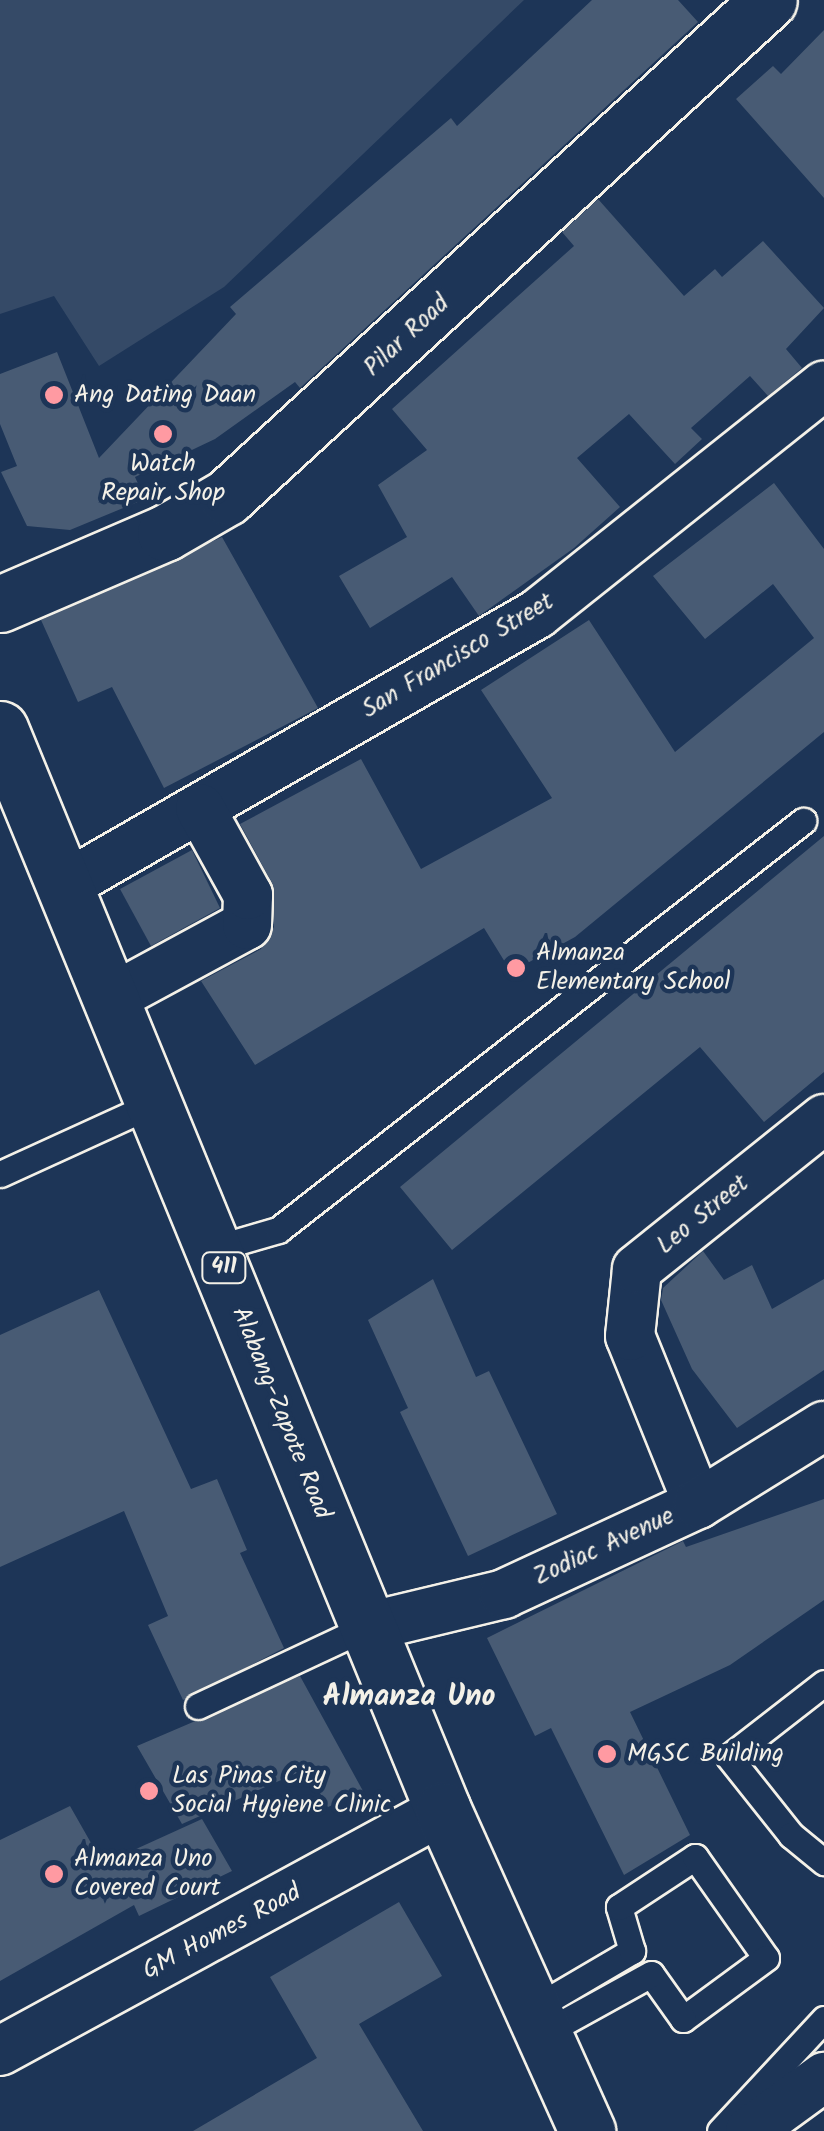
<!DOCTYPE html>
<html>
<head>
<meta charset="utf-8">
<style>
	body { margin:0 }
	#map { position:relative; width:824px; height:2131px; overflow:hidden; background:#1d3557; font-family:Kalam,sans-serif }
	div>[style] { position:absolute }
	.green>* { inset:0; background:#354a67 }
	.building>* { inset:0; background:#485b74 }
	.roads { filter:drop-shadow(2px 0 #f4f1e8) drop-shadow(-2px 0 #f4f1e8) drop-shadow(0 2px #f4f1e8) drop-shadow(0 -2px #f4f1e8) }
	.service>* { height:25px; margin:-12.5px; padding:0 12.5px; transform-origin:12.5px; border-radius:12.5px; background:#1d3557 }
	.minor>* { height:48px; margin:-24px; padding:0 24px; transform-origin:24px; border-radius:24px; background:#1d3557 }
	.tertiary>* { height:55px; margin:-27.5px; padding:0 27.5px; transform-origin:27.5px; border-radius:27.5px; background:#1d3557 }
	.trunk>* { height:55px; margin:-27.5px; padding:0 27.5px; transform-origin:27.5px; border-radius:27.5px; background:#1d3557 }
	.dots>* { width:28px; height:28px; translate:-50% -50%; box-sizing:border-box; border:5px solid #1d3557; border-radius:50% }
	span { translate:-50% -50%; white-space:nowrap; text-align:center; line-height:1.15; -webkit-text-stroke:9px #1d3557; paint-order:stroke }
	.shield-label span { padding:2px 8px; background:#1d3557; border:2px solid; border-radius:8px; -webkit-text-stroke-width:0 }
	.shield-label { font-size:22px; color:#f4f1e8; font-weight:700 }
	.street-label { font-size:25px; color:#f4f1e8 }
	.poi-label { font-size:25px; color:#f4f1e8 }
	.left { translate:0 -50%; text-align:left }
	.quarter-label { font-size:30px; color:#f4f1e8; font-weight:700 }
</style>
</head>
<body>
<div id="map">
	<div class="green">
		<i style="clip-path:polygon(0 0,524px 0,224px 287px,99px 366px,54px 296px,0 314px)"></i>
	</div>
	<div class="building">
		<i style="clip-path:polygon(592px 0,678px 0,698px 22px,300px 388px,295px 382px,215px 439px,135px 477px,145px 499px,70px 530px,27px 526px,1px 472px,17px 466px,0 424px,0 374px,57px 352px,99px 458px,236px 314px,230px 307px,451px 118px,457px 126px)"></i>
		<i style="clip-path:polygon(824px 30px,824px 198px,736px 99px,773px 66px,781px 74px)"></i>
		<i style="clip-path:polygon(598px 199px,684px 296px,715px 269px,722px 277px,763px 241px,824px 308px,786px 349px,802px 368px,768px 396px,750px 376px,691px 428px,702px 439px,675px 464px,629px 414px,577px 458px,620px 507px,574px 548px,479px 616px,452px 577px,370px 628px,339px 576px,407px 537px,378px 485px,427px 450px,392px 409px,574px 246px,562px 232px)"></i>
		<i style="clip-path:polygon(774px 483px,824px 549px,824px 732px,575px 937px,511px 972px,484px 928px,255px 1065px,201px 981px,261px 949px,274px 927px,272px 883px,240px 824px,361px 759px,421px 869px,552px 798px,481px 690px,589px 620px,675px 752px,814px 638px,773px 584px,705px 639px,653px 576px)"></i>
		<i style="clip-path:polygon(222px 537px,318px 708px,164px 788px,112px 687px,78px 702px,41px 620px)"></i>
		<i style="clip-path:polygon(824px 836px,824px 1072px,764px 1122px,700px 1047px,452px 1250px,400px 1187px)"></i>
		<i style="clip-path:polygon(192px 850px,220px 908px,151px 946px,120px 889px)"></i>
		<i style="clip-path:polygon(703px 1251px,724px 1280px,752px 1265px,772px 1309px,824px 1279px,824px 1370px,737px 1428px,692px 1369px,661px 1300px,663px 1288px)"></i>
		<i style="clip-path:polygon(433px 1279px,476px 1377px,489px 1371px,557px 1514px,468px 1556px,400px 1412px,408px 1408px,368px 1320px)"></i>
		<i style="clip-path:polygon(99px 1290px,191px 1489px,217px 1479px,247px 1550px,240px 1553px,284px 1648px,183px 1700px,148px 1625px,168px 1616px,124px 1511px,0 1567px,0 1335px)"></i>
		<i style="clip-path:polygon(824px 1499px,824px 1600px,730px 1665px,630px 1712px,690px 1835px,624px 1875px,551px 1728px,535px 1736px,487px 1638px,683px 1541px,686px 1547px)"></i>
		<i style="clip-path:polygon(300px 1676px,363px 1791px,328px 1807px,306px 1769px,182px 1824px,137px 1746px)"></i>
		<i style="clip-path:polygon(70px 1806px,103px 1864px,202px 1819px,232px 1871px,139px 1916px,134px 1905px,0 1981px,0 1840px)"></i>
		<i style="clip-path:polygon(399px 1902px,442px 1976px,359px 2024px,423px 2131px,193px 2131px,317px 2058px,270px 1977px)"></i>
	</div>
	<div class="roads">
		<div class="service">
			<i style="left:0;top:1174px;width:171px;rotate:-24.5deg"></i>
			<i style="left:216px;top:1248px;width:65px;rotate:-16.2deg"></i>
			<i style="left:278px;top:1230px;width:666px;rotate:-37.92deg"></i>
			<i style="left:824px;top:1683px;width:120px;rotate:142.1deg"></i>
			<i style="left:729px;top:1757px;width:100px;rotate:51.5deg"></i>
			<i style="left:791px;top:1835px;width:43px;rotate:39.3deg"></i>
			<i style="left:198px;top:1706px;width:187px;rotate:-25.1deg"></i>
			<i style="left:533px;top:2009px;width:115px;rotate:-30.4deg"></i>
			<i style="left:632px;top:1951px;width:46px;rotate:-106.5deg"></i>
			<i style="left:619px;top:1907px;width:91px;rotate:-33.3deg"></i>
			<i style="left:695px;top:1857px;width:123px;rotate:54.9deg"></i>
			<i style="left:766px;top:1958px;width:103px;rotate:143.7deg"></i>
			<i style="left:683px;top:2019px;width:55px;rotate:-125.4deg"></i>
			<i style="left:651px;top:1974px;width:122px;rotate:151.1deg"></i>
			<i style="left:720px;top:2131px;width:153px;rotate:-47.1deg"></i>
		</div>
		<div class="minor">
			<i style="left:64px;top:886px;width:546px;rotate:-29.9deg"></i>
			<i style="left:537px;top:614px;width:367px;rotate:-38.5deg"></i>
			<i style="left:112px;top:998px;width:153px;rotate:-28.4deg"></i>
			<i style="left:247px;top:925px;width:30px;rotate:-88deg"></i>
			<i style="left:248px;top:895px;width:99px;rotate:-118.9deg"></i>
			<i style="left:698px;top:1504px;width:181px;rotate:-112deg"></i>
			<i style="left:630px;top:1336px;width:67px;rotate:-84deg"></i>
			<i style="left:637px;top:1269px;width:240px;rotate:-38.7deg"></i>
			<i style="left:367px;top:1627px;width:141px;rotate:-13.5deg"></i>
			<i style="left:504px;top:1594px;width:214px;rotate:-24.9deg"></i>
			<i style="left:698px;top:1504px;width:148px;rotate:-31.8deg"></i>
			<i style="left:0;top:2051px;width:504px;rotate:-28.55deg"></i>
			<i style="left:750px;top:2131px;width:92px;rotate:-36.1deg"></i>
		</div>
		<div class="tertiary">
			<i style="left:0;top:604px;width:180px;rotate:-23.3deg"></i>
			<i style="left:165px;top:533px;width:72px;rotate:-30.1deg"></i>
			<i style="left:227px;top:497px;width:735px;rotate:-42.52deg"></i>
		</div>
		<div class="trunk">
			<i style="left:0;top:729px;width:1168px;rotate:67.72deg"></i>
			<i style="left:443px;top:1810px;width:352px;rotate:65.8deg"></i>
		</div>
	</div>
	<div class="dots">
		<i style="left:54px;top:395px;background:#ff9aa2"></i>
		<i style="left:163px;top:434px;background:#ff9aa2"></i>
		<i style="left:516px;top:968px;background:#ff9aa2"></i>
		<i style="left:607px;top:1754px;background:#ff9aa2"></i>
		<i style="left:149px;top:1791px;background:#ff9aa2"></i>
		<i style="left:54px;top:1874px;background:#ff9aa2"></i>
	</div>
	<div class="shield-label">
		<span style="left:224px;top:1268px">411</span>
	</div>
	<div class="street-label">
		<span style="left:407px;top:336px;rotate:-43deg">Pilar Road</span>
		<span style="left:458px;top:656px;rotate:-31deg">San Francisco Street</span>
		<span style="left:703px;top:1215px;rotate:-39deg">Leo Street</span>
		<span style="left:281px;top:1413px;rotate:68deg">Alabang-Zapote Road</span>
		<span style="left:604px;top:1547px;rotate:-25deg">Zodiac Avenue</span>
		<span style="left:222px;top:1932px;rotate:-28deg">GM Homes Road</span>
	</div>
	<div class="poi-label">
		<span class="left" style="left:74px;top:395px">Ang Dating Daan</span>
		<span style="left:163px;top:479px">Watch<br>Repair Shop</span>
		<span class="left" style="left:536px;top:968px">Almanza<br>Elementary School</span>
		<span class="left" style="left:627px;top:1754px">MGSC Building</span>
		<span class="left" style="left:172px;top:1791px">Las Pinas City<br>Social Hygiene Clinic</span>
		<span class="left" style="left:74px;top:1874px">Almanza Uno<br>Covered Court</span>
	</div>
	<div class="quarter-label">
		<span style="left:409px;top:1697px">Almanza Uno</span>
	</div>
</div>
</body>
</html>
